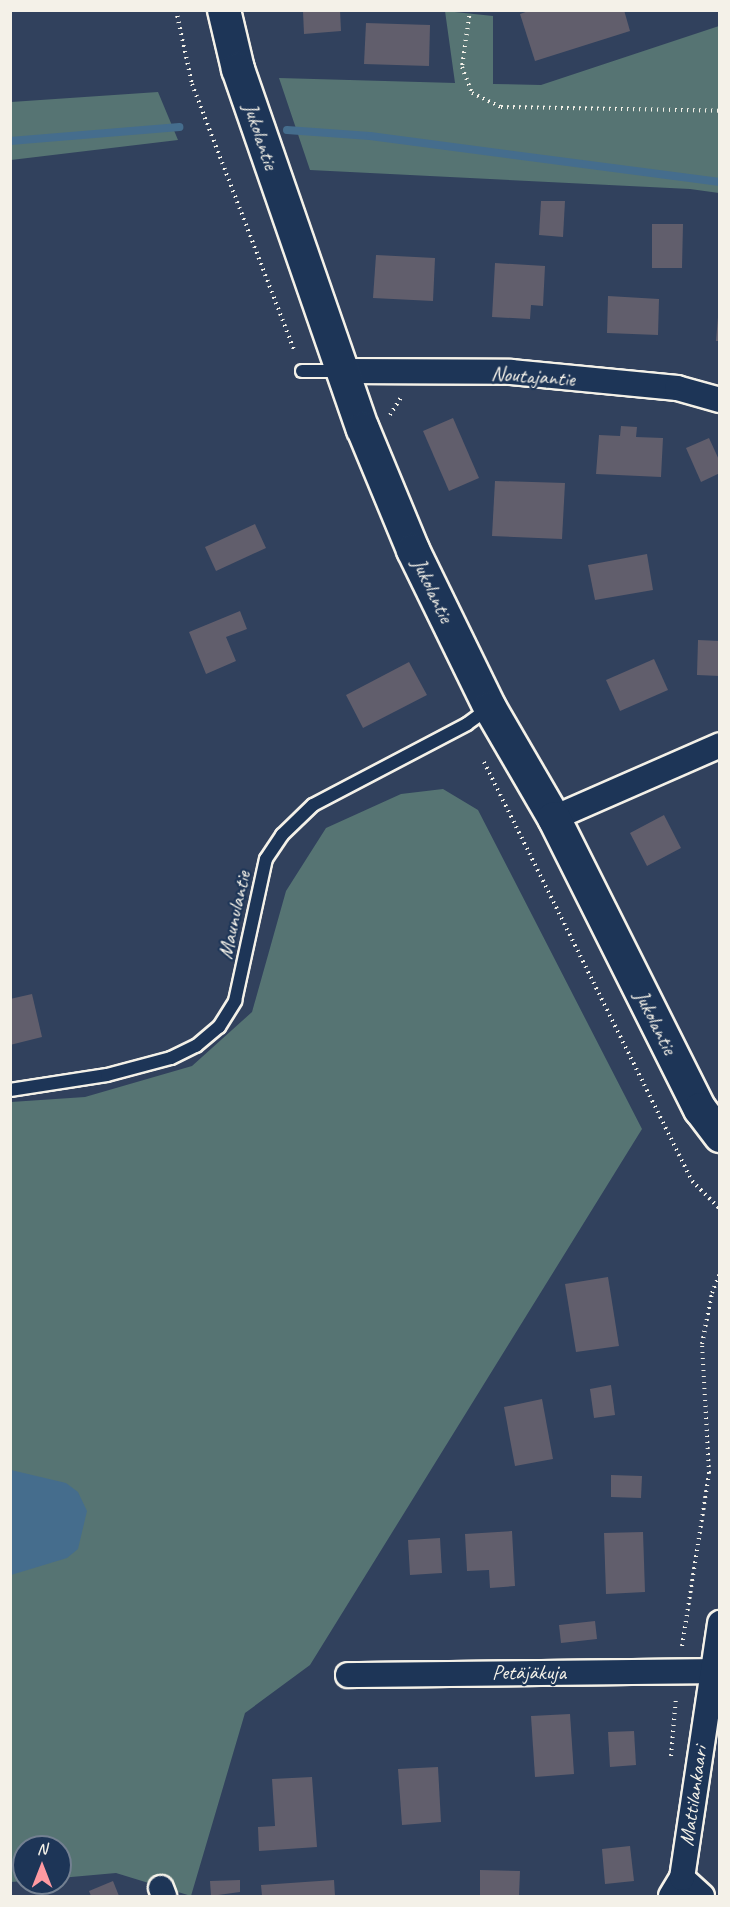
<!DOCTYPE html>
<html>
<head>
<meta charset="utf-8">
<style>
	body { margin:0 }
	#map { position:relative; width:730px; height:1907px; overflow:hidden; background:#31415d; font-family:Caveat,sans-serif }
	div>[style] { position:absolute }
	.green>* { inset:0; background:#567473 }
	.water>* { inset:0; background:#456d8d }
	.stream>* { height:8px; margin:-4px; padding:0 4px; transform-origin:4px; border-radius:4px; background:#456d8d }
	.building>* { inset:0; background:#615e6c }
	.path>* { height:4px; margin-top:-2px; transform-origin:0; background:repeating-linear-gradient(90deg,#f4f1e8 0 1.5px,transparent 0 6px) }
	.roads { filter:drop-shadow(2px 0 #f4f1e8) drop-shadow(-2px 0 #f4f1e8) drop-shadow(0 2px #f4f1e8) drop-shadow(0 -2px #f4f1e8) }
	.service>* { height:12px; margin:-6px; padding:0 6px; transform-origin:6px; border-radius:6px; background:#1d3557 }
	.minor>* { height:24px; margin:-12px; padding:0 12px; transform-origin:12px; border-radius:12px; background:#1d3557 }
	.tertiary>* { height:32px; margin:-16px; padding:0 16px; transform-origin:16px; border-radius:16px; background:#1d3557 }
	span { translate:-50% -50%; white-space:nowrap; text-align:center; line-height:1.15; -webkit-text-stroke:4.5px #1d3557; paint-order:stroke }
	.street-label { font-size:21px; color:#f4f1e8 }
	.frame { position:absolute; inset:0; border:12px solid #f4f1e8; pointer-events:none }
	.north { position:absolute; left:12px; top:1835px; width:60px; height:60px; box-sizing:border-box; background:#1d3557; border:2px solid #738091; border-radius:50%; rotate:0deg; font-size:16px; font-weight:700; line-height:24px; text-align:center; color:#f4f1e8 }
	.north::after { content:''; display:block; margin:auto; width:21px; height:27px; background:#ff9aa2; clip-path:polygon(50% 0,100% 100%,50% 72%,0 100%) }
</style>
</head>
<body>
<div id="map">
	<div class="green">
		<i style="clip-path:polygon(445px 11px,493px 16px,493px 84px,541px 85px,719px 26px,719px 193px,690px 189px,310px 170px,279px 78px,455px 83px)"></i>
		<i style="clip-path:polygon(158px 92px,178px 140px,11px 160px,11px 102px)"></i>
		<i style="clip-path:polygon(443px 789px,478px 810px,642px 1129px,310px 1665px,245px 1713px,191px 1896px,116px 1873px,60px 1878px,60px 1847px,24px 1847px,24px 1881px,11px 1882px,11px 1102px,85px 1097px,192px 1066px,252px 1012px,286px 891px,326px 828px,401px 794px)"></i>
	</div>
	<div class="water">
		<i style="clip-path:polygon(11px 1470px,66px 1483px,78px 1492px,87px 1511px,78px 1549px,67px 1558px,11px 1575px)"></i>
	</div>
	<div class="stream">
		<i style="left:287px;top:130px;width:83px;rotate:4.1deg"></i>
		<i style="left:370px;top:136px;width:353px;rotate:7.5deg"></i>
		<i style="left:10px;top:141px;width:170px;rotate:-4.7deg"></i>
	</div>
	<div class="building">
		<i style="clip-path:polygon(340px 10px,341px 31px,304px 34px,303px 11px)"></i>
		<i style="clip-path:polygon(531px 10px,624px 10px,630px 31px,535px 61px,520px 14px)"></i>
		<i style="clip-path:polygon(366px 23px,430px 25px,429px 66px,364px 64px)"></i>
		<i style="clip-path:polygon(541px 201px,565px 201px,563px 237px,539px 235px)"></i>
		<i style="clip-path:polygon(652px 224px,683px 224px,682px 268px,652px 268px)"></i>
		<i style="clip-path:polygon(376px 255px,435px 258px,433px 301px,373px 298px)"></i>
		<i style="clip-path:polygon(495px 263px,545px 266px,543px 306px,531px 305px,530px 319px,492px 317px)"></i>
		<i style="clip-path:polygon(608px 296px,659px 299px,658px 335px,607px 333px)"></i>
		<i style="clip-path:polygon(718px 317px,720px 317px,720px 341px,716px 341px)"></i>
		<i style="clip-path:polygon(453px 418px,479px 478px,449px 491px,423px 431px)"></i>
		<i style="clip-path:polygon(621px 426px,637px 427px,636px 437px,663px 438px,661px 477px,596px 474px,599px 435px,620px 436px)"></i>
		<i style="clip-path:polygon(709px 438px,720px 462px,720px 473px,701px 482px,686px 448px)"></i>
		<i style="clip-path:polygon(495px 481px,565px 483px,562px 539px,492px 536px)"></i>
		<i style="clip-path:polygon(255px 524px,266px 548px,216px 571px,205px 547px)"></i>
		<i style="clip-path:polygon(647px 554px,653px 590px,595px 600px,588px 565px)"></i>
		<i style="clip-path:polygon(240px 611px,247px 629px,226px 637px,236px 661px,206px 674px,189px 632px)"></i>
		<i style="clip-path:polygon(698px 640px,720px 641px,720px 676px,697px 675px)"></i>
		<i style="clip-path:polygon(654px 659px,668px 690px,620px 711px,606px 680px)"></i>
		<i style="clip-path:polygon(409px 662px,427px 695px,363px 728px,346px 695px)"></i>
		<i style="clip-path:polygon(664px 815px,681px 848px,647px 866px,630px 833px)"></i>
		<i style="clip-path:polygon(32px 994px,42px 1037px,10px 1045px,10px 999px)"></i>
		<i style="clip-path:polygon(608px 1277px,619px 1346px,576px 1352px,565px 1284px)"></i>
		<i style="clip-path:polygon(611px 1385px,615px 1415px,594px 1418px,590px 1389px)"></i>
		<i style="clip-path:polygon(542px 1399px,553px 1459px,515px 1466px,504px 1407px)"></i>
		<i style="clip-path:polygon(611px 1475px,642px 1476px,641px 1498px,611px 1497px)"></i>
		<i style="clip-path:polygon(512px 1531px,515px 1586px,490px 1588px,489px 1570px,467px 1571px,465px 1534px)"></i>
		<i style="clip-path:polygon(643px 1532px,645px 1592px,606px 1594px,604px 1533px)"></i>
		<i style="clip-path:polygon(440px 1538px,442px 1573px,410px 1575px,408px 1540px)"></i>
		<i style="clip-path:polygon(595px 1621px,597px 1639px,561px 1643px,559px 1625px)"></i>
		<i style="clip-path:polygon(570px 1714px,574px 1774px,535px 1777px,531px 1716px)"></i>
		<i style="clip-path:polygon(634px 1731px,636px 1765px,610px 1767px,608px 1732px)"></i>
		<i style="clip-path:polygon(438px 1767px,441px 1822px,402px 1825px,398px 1769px)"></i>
		<i style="clip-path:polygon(312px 1777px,317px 1847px,259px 1851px,258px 1827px,275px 1826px,272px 1779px)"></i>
		<i style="clip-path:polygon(630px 1846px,634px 1881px,605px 1884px,602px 1849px)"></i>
		<i style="clip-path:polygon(480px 1870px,520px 1871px,519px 1896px,480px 1896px)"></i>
		<i style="clip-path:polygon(240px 1880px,240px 1892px,211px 1896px,210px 1881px)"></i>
		<i style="clip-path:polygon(334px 1880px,335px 1896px,262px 1896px,261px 1885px)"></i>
		<i style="clip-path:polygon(113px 1881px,119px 1896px,91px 1896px,89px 1891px)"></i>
	</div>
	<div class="path">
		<i style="left:176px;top:10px;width:76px;rotate:77.8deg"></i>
		<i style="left:192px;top:84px;width:287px;rotate:69deg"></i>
		<i style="left:470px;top:10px;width:58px;rotate:98deg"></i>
		<i style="left:462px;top:67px;width:28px;rotate:69deg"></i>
		<i style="left:472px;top:93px;width:32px;rotate:26deg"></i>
		<i style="left:501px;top:107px;width:219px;rotate:1deg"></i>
		<i style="left:390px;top:415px;width:22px;rotate:-58deg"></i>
		<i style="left:484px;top:762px;width:468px;rotate:63.6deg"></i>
		<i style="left:692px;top:1181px;width:40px;rotate:45deg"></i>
		<i style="left:682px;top:1646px;width:175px;rotate:-81.1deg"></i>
		<i style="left:709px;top:1473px;width:129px;rotate:-93.1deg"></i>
		<i style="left:702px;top:1344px;width:52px;rotate:-78.9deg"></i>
		<i style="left:712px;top:1293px;width:22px;rotate:-68deg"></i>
		<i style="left:671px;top:1756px;width:58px;rotate:-85.1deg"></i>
	</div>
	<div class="roads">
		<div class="service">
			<i style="left:302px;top:371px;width:41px"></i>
			<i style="left:10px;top:1090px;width:98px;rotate:-8.8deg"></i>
			<i style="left:107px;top:1075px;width:66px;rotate:-14.9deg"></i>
			<i style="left:171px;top:1058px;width:28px;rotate:-26deg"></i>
			<i style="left:196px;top:1046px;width:30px;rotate:-40deg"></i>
			<i style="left:219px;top:1027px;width:31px;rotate:-58deg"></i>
			<i style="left:235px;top:1001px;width:145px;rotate:-77.7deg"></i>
			<i style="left:266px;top:859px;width:29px;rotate:-56deg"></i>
			<i style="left:282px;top:835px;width:43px;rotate:-44.1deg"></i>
			<i style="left:313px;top:805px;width:174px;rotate:-27.7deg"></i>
			<i style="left:467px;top:724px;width:27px;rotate:-36deg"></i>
		</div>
		<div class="minor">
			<i style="left:344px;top:371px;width:167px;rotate:0.3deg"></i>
			<i style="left:511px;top:372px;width:167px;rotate:5.5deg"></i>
			<i style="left:677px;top:388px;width:45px;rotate:15.6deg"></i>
			<i style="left:554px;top:818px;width:181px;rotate:-23.7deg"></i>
			<i style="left:348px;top:1675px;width:363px;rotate:-0.6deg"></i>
			<i style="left:682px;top:1878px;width:27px;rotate:42deg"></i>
			<i style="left:161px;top:1888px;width:9px;rotate:69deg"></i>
			<i style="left:671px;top:1896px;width:21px;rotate:-59deg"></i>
			<i style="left:682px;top:1878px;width:258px;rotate:-81.5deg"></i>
		</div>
		<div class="tertiary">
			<i style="left:224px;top:10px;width:61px;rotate:76.7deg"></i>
			<i style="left:238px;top:69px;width:381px;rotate:70.9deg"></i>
			<i style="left:363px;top:429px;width:131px;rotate:67.5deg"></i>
			<i style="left:413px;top:550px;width:176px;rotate:64deg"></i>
			<i style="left:490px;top:708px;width:127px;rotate:59.8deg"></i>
			<i style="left:554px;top:818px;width:326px;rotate:63.4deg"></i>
			<i style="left:700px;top:1109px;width:34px;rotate:53deg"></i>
		</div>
	</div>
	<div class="street-label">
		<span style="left:261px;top:136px;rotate:71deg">Jukolantie</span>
		<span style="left:533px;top:376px;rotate:4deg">Noutajantie</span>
		<span style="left:433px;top:590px;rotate:64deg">Jukolantie</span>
		<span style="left:234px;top:915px;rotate:-78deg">Maunulantie</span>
		<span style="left:656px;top:1022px;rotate:63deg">Jukolantie</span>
		<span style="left:529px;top:1672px">Petäjäkuja</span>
		<span style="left:693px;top:1796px;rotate:-82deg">Mattilankaari</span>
	</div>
	<div class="frame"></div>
	<div class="north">N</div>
</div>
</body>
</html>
